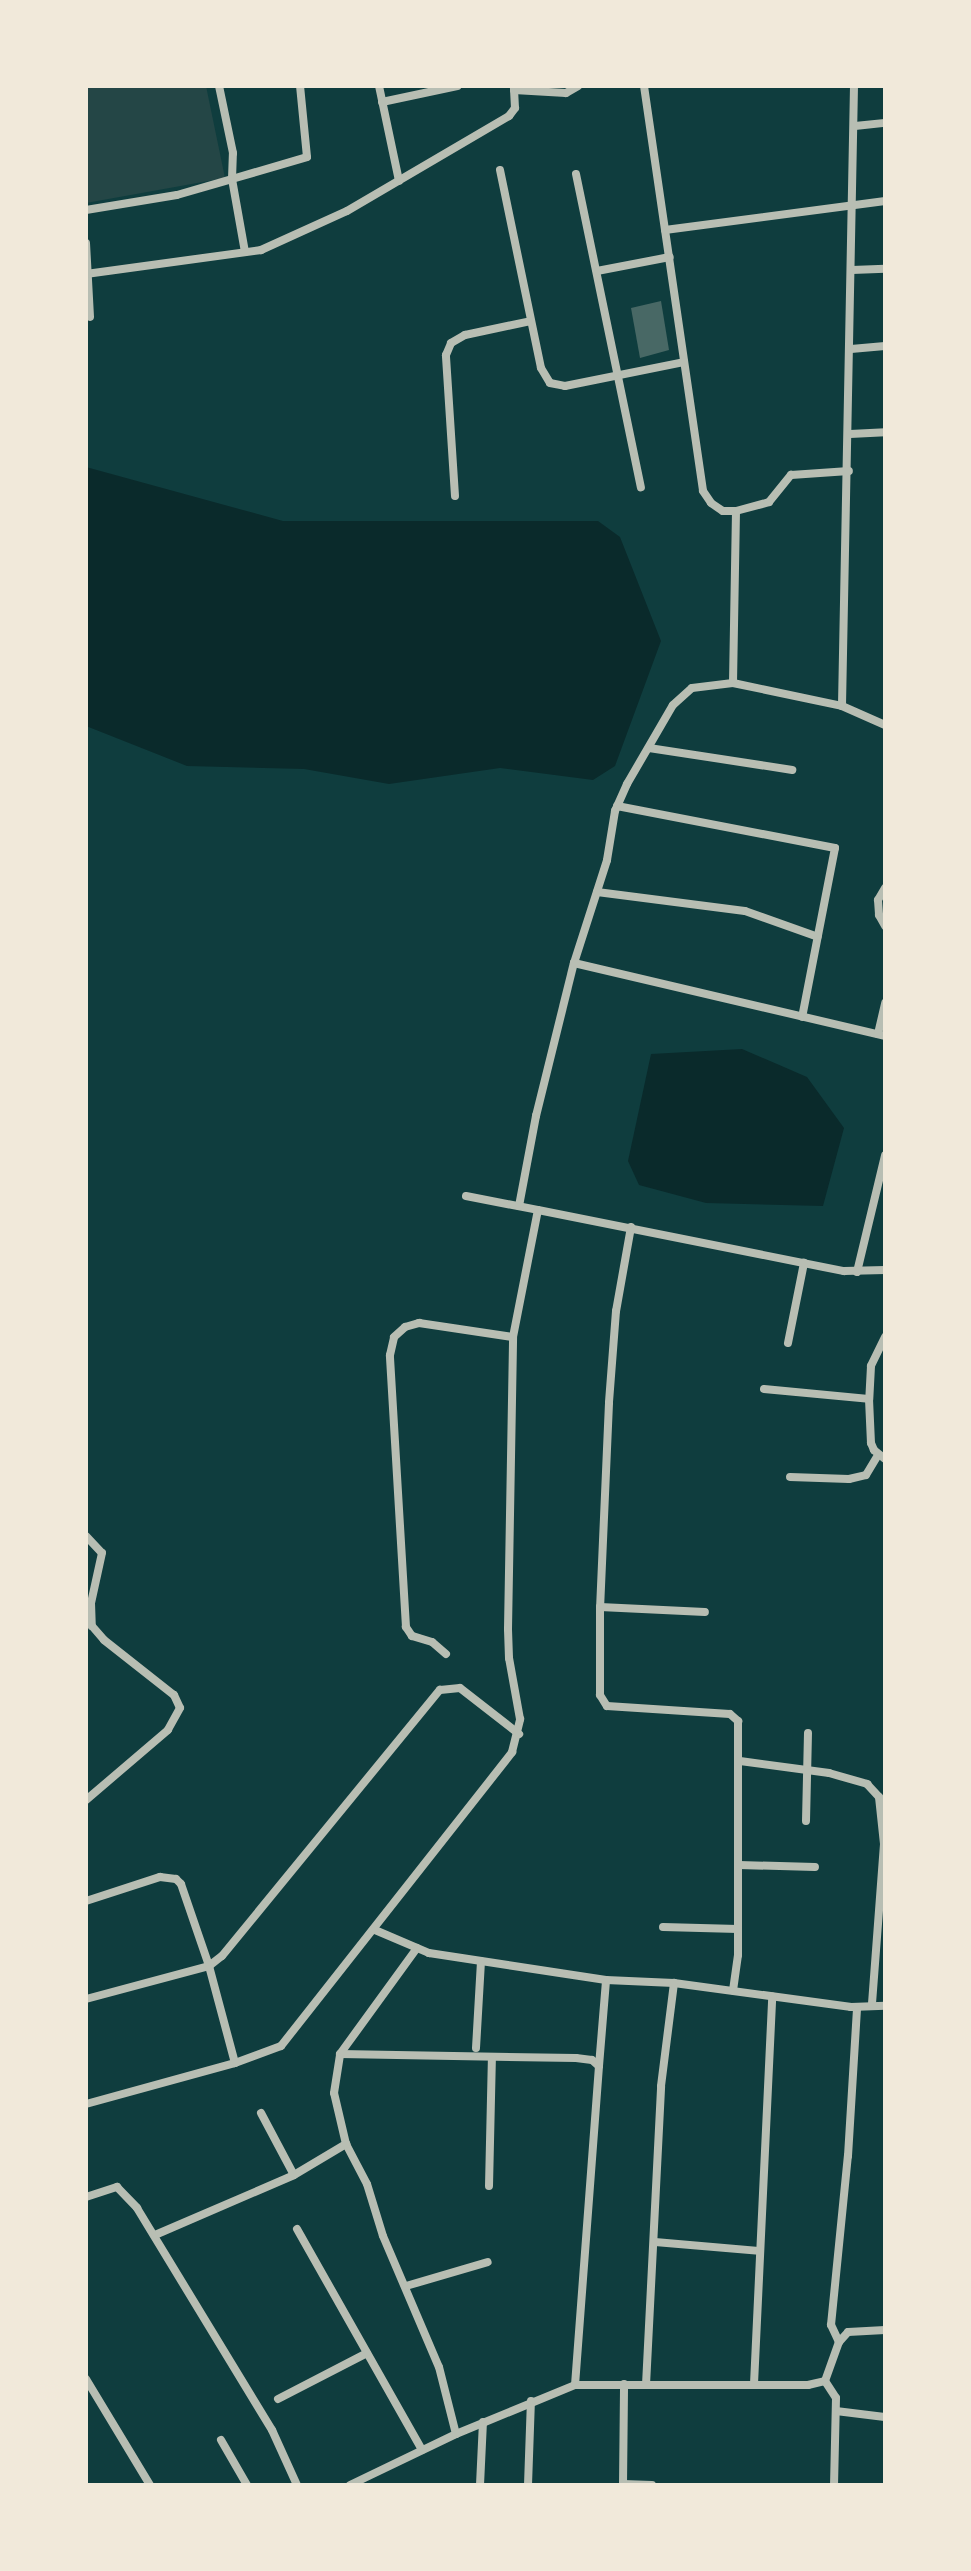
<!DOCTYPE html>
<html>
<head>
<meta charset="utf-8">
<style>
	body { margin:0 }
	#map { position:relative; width:971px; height:2571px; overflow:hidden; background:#0f3d3e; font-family:Overpass,sans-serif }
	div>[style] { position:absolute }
	.green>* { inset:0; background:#244646 }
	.water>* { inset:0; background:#0a2a2b }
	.building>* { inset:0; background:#486865 }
	.minor>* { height:8px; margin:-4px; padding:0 4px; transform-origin:4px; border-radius:4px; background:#b8beb3 }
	span { translate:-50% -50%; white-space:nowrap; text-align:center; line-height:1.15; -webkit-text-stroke:6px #f1e9da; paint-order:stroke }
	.frame { position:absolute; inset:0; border:88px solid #f1e9da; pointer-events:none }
</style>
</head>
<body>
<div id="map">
	<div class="green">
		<i style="clip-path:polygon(86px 86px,206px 86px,225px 178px,86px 203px)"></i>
	</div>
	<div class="water">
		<i style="clip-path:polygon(86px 467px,283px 521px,598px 521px,620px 537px,661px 641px,615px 766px,593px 780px,500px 768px,389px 784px,304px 769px,187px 766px,86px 726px)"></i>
		<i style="clip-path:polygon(742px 1049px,807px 1077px,844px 1128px,823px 1206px,706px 1203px,639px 1185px,628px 1161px,651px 1054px)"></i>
	</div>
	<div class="building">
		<i style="clip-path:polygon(661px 301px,669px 350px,640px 358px,631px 308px)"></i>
	</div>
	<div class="minor">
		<i style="left:379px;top:86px;width:97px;rotate:78.1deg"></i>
		<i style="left:644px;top:86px;width:409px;rotate:81.7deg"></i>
		<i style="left:703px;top:491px;width:14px;rotate:56deg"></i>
		<i style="left:711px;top:503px;width:14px;rotate:34deg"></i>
		<i style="left:723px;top:511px;width:13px"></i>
		<i style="left:736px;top:511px;width:34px;rotate:-15deg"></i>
		<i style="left:769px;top:502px;width:35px;rotate:-51deg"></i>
		<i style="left:791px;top:475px;width:58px;rotate:-3.9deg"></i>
		<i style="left:854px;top:86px;width:620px;rotate:91.11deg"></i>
		<i style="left:842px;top:706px;width:47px;rotate:23.8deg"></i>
		<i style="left:514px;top:90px;width:52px;rotate:3.3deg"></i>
		<i style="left:566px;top:93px;width:14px;rotate:-30deg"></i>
		<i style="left:382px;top:102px;width:77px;rotate:-12deg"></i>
		<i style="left:855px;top:126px;width:30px;rotate:-6deg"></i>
		<i style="left:500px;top:170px;width:202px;rotate:78.3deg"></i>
		<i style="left:541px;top:368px;width:17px;rotate:59deg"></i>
		<i style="left:550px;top:383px;width:15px;rotate:11deg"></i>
		<i style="left:565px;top:386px;width:121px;rotate:-11.4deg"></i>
		<i style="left:576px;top:174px;width:320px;rotate:78.3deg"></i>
		<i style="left:86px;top:210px;width:92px;rotate:-9.4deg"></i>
		<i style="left:177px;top:195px;width:57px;rotate:-16.2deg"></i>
		<i style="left:232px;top:179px;width:26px;rotate:-88deg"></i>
		<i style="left:233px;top:153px;width:68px;rotate:-101.8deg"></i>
		<i style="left:665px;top:230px;width:222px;rotate:-7.5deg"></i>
		<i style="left:86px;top:243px;width:74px;rotate:86.9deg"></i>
		<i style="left:245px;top:252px;width:74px;rotate:-100.1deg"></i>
		<i style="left:232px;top:179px;width:78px;rotate:-16.3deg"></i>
		<i style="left:307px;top:157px;width:71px;rotate:-95.6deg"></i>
		<i style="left:852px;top:270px;width:33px;rotate:-2deg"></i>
		<i style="left:597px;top:271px;width:74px;rotate:-10.9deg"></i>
		<i style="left:86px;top:274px;width:177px;rotate:-7.8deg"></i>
		<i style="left:261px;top:250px;width:94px;rotate:-24.4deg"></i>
		<i style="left:347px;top:211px;width:188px;rotate:-30.4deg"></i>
		<i style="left:509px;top:116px;width:10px;rotate:-53deg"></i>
		<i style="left:515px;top:108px;width:22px;rotate:-93deg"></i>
		<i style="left:851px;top:349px;width:34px;rotate:-5deg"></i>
		<i style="left:850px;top:434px;width:35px;rotate:-3deg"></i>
		<i style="left:455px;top:496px;width:141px;rotate:-93.7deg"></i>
		<i style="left:446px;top:355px;width:13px;rotate:-67deg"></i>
		<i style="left:451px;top:343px;width:16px;rotate:-30deg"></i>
		<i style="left:465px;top:335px;width:67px;rotate:-12deg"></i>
		<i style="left:736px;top:511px;width:172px;rotate:91deg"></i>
		<i style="left:733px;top:683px;width:111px;rotate:11.9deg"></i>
		<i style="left:649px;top:748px;width:145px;rotate:8.7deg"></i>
		<i style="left:617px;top:806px;width:222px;rotate:10.9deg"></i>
		<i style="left:835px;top:848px;width:172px;rotate:101deg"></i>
		<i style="left:885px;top:888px;width:14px;rotate:120deg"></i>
		<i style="left:878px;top:900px;width:15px;rotate:86deg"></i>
		<i style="left:879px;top:915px;width:13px;rotate:61deg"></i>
		<i style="left:597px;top:892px;width:149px;rotate:7.3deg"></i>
		<i style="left:745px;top:911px;width:77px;rotate:19.6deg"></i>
		<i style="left:574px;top:963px;width:319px;rotate:13.2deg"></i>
		<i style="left:878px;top:1034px;width:32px;rotate:-77deg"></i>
		<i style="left:466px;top:1196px;width:73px;rotate:11deg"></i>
		<i style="left:519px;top:1206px;width:92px;rotate:-79.3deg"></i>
		<i style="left:536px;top:1116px;width:158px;rotate:-76.1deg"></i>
		<i style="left:574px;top:963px;width:108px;rotate:-72.2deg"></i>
		<i style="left:607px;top:860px;width:50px;rotate:-80.7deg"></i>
		<i style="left:615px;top:811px;width:30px;rotate:-66deg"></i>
		<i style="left:627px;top:784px;width:91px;rotate:-59.8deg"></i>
		<i style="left:673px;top:705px;width:25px;rotate:-42deg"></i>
		<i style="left:692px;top:688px;width:41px;rotate:-7deg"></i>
		<i style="left:631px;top:1227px;width:85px;rotate:100.1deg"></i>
		<i style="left:616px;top:1311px;width:92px;rotate:94.4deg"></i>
		<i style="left:609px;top:1403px;width:204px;rotate:92.5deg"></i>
		<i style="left:600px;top:1607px;width:88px;rotate:90deg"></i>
		<i style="left:600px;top:1695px;width:13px;rotate:58deg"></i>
		<i style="left:607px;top:1706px;width:123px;rotate:3.7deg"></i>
		<i style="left:730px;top:1714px;width:11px;rotate:41deg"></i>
		<i style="left:738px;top:1721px;width:234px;rotate:90deg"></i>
		<i style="left:738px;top:1955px;width:36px;rotate:98deg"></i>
		<i style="left:857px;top:1272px;width:120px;rotate:-76.5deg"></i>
		<i style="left:885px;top:1337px;width:32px;rotate:116deg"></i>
		<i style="left:871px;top:1366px;width:33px;rotate:93deg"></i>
		<i style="left:869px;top:1399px;width:44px;rotate:87.4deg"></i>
		<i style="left:871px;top:1443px;width:8px;rotate:67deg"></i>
		<i style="left:874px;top:1450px;width:14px;rotate:39deg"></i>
		<i style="left:788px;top:1343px;width:82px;rotate:-78.7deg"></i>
		<i style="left:764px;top:1389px;width:105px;rotate:5.4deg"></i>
		<i style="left:790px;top:1477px;width:59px;rotate:1.9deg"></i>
		<i style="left:849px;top:1479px;width:17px;rotate:-13deg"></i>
		<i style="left:866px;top:1475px;width:23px;rotate:-59deg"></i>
		<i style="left:86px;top:1536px;width:23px;rotate:47deg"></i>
		<i style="left:102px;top:1553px;width:51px;rotate:102.4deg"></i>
		<i style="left:91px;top:1603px;width:23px;rotate:88deg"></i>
		<i style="left:92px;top:1626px;width:18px;rotate:49deg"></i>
		<i style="left:104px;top:1640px;width:89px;rotate:38.2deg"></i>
		<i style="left:174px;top:1695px;width:14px;rotate:65deg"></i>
		<i style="left:180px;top:1708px;width:25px;rotate:119deg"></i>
		<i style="left:168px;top:1730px;width:108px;rotate:139.5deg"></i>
		<i style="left:600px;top:1607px;width:105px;rotate:2.7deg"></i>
		<i style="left:446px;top:1654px;width:18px;rotate:-139deg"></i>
		<i style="left:432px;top:1642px;width:21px;rotate:-163deg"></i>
		<i style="left:412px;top:1636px;width:11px;rotate:-124deg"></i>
		<i style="left:406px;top:1627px;width:272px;rotate:-93.4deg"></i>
		<i style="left:390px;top:1355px;width:18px;rotate:-77deg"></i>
		<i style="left:394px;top:1337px;width:15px;rotate:-42deg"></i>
		<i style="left:405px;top:1327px;width:15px;rotate:-16deg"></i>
		<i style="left:419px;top:1323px;width:95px;rotate:8.5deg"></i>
		<i style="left:740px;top:1761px;width:90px;rotate:7.7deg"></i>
		<i style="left:829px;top:1773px;width:40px;rotate:16deg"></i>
		<i style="left:867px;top:1784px;width:18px;rotate:47deg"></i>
		<i style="left:879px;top:1797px;width:47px;rotate:83.9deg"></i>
		<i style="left:884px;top:1844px;width:161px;rotate:94.3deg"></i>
		<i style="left:806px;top:1821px;width:88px;rotate:-88.7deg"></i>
		<i style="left:739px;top:1865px;width:76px;rotate:1.5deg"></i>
		<i style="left:86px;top:1901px;width:78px;rotate:-18deg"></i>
		<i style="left:160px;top:1877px;width:16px;rotate:7deg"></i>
		<i style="left:176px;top:1879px;width:7px;rotate:45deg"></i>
		<i style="left:181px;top:1884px;width:87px;rotate:71.1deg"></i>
		<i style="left:209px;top:1966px;width:100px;rotate:75deg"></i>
		<i style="left:663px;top:1927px;width:75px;rotate:1.5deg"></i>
		<i style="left:375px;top:1930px;width:59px;rotate:23.1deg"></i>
		<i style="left:429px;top:1953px;width:179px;rotate:8.7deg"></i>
		<i style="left:606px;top:1980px;width:68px;rotate:2.5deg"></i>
		<i style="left:674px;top:1983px;width:179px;rotate:7.7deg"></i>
		<i style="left:851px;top:2007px;width:34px;rotate:-2deg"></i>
		<i style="left:86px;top:1999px;width:127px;rotate:-15deg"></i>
		<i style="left:209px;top:1966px;width:16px;rotate:-38deg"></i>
		<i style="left:222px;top:1956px;width:344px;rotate:-50.7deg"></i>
		<i style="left:440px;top:1690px;width:20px;rotate:-6deg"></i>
		<i style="left:460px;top:1688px;width:75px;rotate:37.9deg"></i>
		<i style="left:476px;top:2048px;width:87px;rotate:-86.7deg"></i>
		<i style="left:340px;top:2054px;width:236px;rotate:1deg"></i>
		<i style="left:576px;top:2058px;width:16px;rotate:7deg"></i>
		<i style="left:592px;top:2060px;width:9px;rotate:41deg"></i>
		<i style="left:599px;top:2066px;width:320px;rotate:94.3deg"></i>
		<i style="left:599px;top:2066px;width:86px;rotate:-85.3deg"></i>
		<i style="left:86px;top:2104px;width:155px;rotate:-15.4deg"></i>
		<i style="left:235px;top:2063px;width:49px;rotate:-20.3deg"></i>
		<i style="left:281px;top:2046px;width:374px;rotate:-51.8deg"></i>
		<i style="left:512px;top:1752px;width:34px;rotate:-76deg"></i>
		<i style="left:520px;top:1719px;width:62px;rotate:-100.2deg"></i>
		<i style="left:509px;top:1658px;width:29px;rotate:-92deg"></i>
		<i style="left:508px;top:1629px;width:292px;rotate:-89deg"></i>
		<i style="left:513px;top:1337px;width:129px;rotate:-78.9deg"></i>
		<i style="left:538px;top:1210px;width:312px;rotate:11.3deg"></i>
		<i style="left:844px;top:1271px;width:41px;rotate:-1.4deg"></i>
		<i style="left:261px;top:2113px;width:70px;rotate:62deg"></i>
		<i style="left:346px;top:2144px;width:45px;rotate:62.3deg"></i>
		<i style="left:367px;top:2184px;width:54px;rotate:72.9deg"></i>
		<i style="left:383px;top:2236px;width:142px;rotate:66.9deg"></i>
		<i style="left:439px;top:2367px;width:69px;rotate:75.8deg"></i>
		<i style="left:489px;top:2186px;width:128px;rotate:-88.7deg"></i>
		<i style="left:86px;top:2197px;width:33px;rotate:-18deg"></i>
		<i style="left:117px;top:2187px;width:29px;rotate:46deg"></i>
		<i style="left:137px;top:2208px;width:260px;rotate:58.7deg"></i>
		<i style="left:272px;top:2430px;width:60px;rotate:65.6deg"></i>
		<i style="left:297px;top:2229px;width:254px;rotate:60.5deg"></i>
		<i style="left:155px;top:2235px;width:151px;rotate:-23.3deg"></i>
		<i style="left:294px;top:2175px;width:61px;rotate:-30.8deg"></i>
		<i style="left:346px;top:2144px;width:52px;rotate:-103.2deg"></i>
		<i style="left:334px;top:2093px;width:39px;rotate:-81deg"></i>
		<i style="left:340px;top:2054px;width:131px;rotate:-54deg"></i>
		<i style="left:655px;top:2242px;width:104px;rotate:4.9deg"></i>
		<i style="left:406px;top:2286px;width:85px;rotate:-16.3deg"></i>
		<i style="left:839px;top:2342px;width:19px;rotate:-115deg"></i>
		<i style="left:831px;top:2325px;width:170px;rotate:-84.3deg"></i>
		<i style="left:848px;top:2156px;width:149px;rotate:-86.5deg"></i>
		<i style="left:86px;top:2379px;width:124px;rotate:58.9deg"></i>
		<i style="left:825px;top:2381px;width:20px;rotate:57deg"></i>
		<i style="left:836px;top:2398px;width:87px;rotate:91.3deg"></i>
		<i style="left:754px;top:2384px;width:388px;rotate:-87.3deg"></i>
		<i style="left:646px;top:2385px;width:299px;rotate:-87.1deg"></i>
		<i style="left:661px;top:2086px;width:104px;rotate:-82.8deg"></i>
		<i style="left:278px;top:2399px;width:100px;rotate:-27.3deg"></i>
		<i style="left:836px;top:2411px;width:49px;rotate:7deg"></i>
		<i style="left:221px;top:2440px;width:52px;rotate:60deg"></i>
		<i style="left:623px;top:2484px;width:29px;rotate:2deg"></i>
		<i style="left:350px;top:2485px;width:118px;rotate:-25.7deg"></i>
		<i style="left:456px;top:2434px;width:129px;rotate:-22.4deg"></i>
		<i style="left:575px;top:2385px;width:233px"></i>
		<i style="left:808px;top:2385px;width:17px;rotate:-13deg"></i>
		<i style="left:825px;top:2381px;width:41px;rotate:-70.3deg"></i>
		<i style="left:839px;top:2342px;width:13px;rotate:-48deg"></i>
		<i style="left:848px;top:2332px;width:37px;rotate:-3deg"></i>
		<i style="left:480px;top:2485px;width:63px;rotate:-87.3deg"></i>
		<i style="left:528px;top:2485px;width:84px;rotate:-88deg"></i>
		<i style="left:623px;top:2485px;width:101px;rotate:-89.4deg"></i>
	</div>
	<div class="frame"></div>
</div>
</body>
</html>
